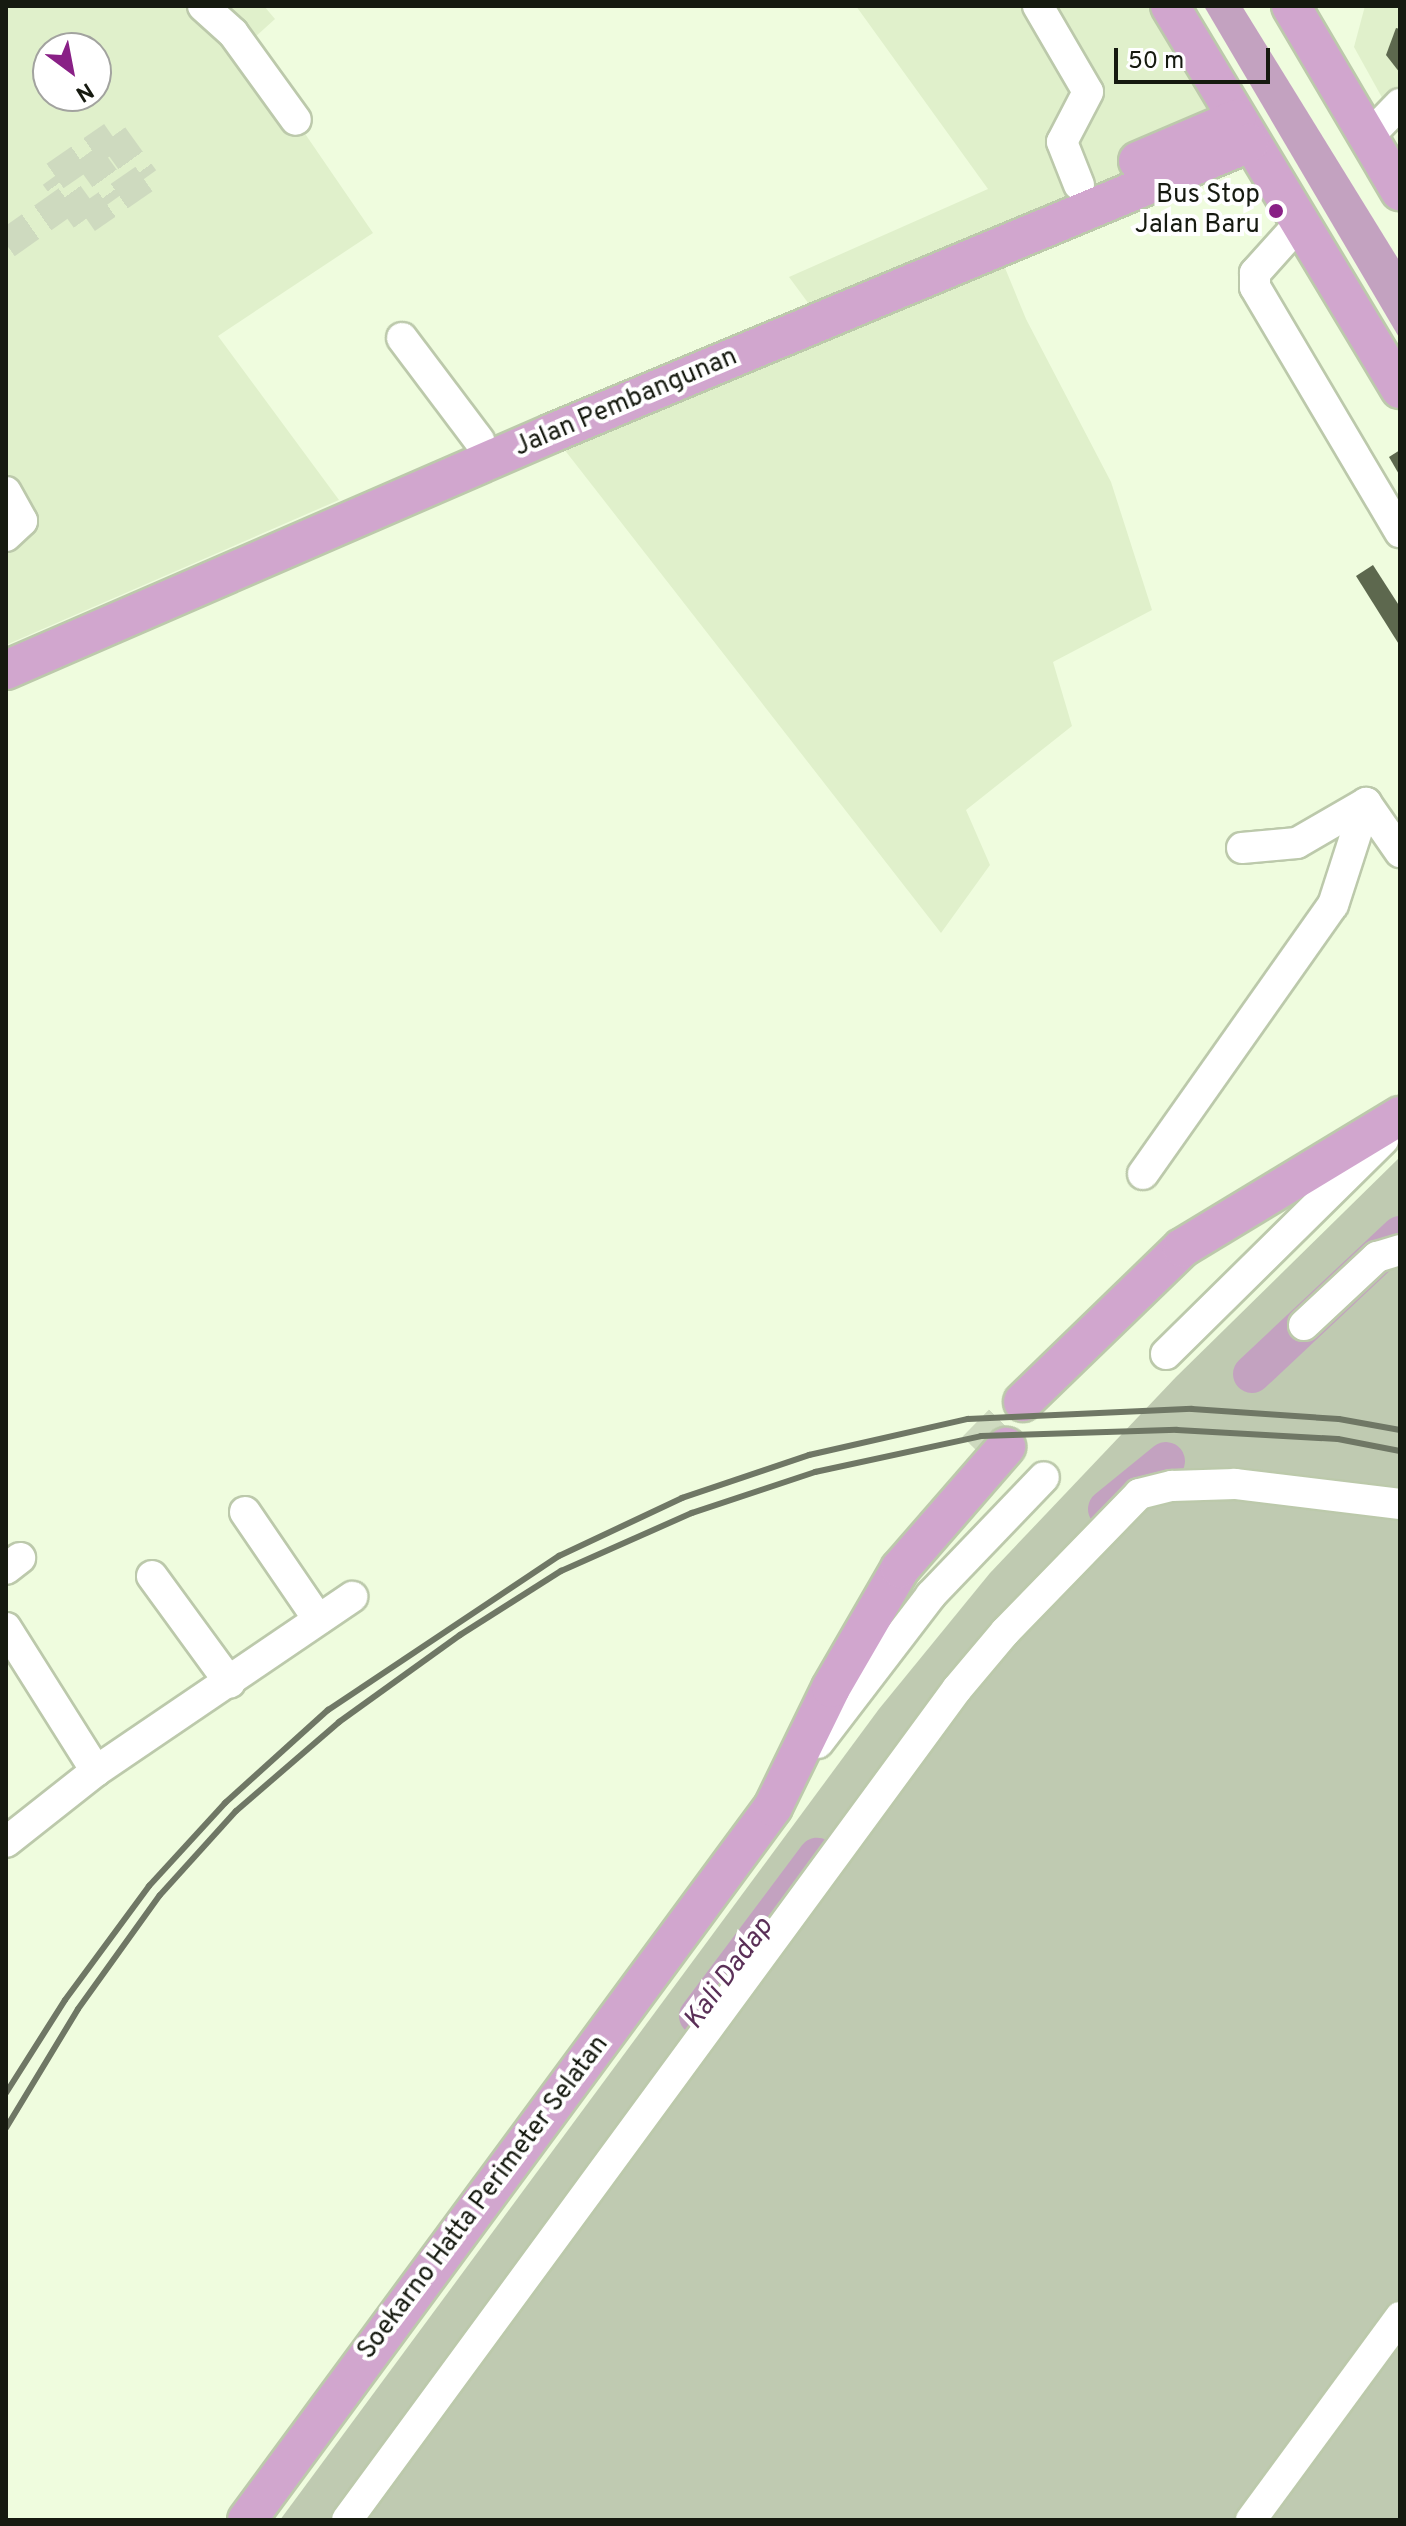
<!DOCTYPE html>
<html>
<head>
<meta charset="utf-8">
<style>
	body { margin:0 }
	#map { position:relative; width:1406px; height:2526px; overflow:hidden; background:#effcde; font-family:Overpass,sans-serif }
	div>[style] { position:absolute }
	.built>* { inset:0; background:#e0f0cb }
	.green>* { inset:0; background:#bfcab1 }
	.water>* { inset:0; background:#c3a2c0 }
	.river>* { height:38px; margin:-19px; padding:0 19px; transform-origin:19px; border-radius:19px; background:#c3a2c0 }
	.building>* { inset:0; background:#5d684e }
	.minor-tunnel>* { height:30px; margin-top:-15px; transform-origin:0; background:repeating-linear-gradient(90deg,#cedabf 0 30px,transparent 0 45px) }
	.major-tunnel>* { height:38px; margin-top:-19px; transform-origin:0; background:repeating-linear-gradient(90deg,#cedabf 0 38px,transparent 0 57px) }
	.roads { filter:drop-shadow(2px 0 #bcc9ab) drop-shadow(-2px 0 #bcc9ab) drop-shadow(0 2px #bcc9ab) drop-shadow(0 -2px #bcc9ab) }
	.minor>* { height:30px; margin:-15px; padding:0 15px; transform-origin:15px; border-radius:15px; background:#fff }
	.major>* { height:38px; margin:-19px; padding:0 19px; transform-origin:19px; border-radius:19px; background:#d1a6ce }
	.rail>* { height:6px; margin:-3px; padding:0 3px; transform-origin:3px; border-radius:3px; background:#6f7765 }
	.dots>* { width:22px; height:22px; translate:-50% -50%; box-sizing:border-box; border:4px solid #fff; border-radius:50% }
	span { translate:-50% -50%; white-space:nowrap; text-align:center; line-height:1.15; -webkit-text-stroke:8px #fff; paint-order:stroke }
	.poi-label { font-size:26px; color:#161a10 }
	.right { translate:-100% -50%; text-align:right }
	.street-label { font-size:26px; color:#161a10 }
	.water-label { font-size:28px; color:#5a2f57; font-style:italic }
	.frame { position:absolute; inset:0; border:8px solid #161a10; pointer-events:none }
	.north { position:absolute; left:32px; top:32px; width:80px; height:80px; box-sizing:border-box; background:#fff; border:2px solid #a2a39f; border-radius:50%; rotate:148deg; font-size:22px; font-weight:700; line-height:32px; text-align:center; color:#161a10 }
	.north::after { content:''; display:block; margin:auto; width:28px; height:36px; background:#892086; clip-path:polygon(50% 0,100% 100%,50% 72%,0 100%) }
	.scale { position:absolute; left:1114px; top:48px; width:156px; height:36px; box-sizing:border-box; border:4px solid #161a10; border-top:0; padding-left:10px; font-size:24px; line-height:28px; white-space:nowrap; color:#161a10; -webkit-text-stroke:6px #fff; paint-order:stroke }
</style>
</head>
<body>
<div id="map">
	<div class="built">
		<i style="clip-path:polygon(evenodd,6px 6px,264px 6px,275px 19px,245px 46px,373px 233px,218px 336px,339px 500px,6px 645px,6px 6px,48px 48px,96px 48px,96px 96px,48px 96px,48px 48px)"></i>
		<i style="clip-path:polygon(856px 6px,1179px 6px,1260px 157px,996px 246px,1026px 319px,1111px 482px,1152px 610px,1053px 662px,1072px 726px,966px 810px,990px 865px,941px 933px,553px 435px,820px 319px,789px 277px,988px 189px)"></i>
		<i style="clip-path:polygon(1365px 6px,1400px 6px,1400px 130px,1354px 47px)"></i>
	</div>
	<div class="green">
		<i style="clip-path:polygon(1400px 1157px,1400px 2520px,280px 2520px,879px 1709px,990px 1573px,1176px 1377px)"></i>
	</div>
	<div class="water">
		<i style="clip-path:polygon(1204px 6px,1242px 6px,1400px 262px,1400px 339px)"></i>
	</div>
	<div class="river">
		<i style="left:1252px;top:1374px;width:203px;rotate:-43.2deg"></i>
		<i style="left:1107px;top:1509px;width:76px;rotate:-39.1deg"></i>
		<i style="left:698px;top:2016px;width:199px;rotate:-53.2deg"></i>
	</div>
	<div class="building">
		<i style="clip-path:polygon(1396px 28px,1400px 29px,1400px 73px,1386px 55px)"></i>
		<i style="clip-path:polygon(1400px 450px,1400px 476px,1389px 457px)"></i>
		<i style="clip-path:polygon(1373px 565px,1400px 607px,1400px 646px,1356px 576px)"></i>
	</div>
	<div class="minor-tunnel">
		<i style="left:113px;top:136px;width:53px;rotate:54.2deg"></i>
		<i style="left:144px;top:179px;width:70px;rotate:145.4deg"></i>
		<i style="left:86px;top:219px;width:53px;rotate:-125.8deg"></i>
		<i style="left:55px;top:176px;width:70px;rotate:-34.6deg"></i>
		<i style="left:87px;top:154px;width:53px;rotate:54.2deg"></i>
		<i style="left:6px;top:244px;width:80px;rotate:-35.3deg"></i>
	</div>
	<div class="major-tunnel">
		<i style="left:976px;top:1450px;width:67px;rotate:-45.6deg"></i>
	</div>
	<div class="roads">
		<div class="minor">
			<i style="left:203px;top:6px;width:40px;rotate:42deg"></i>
			<i style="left:233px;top:33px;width:107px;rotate:54.1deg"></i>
			<i style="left:1038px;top:6px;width:99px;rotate:59.8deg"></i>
			<i style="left:1088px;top:92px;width:56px;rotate:117.5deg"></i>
			<i style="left:1062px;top:142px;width:46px;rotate:68.4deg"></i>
			<i style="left:1368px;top:137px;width:46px;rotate:-45.9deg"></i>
			<i style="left:1299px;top:224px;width:66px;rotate:131.9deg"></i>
			<i style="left:1255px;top:273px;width:14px;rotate:90deg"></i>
			<i style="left:1255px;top:287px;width:285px;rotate:59.4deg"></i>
			<i style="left:402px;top:338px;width:128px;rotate:53deg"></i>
			<i style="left:6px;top:492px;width:33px;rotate:61deg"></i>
			<i style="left:22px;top:521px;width:22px;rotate:137deg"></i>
			<i style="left:1366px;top:803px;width:60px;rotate:55.2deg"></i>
			<i style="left:1242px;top:848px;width:55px;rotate:-5.2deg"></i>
			<i style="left:1297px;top:843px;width:80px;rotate:-30.1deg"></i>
			<i style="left:1143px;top:1174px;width:329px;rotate:-54.8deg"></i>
			<i style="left:1333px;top:905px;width:107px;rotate:-72.1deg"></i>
			<i style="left:1304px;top:1325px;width:100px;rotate:-43deg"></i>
			<i style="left:1377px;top:1257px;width:24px;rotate:-17deg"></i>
			<i style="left:1166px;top:1354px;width:305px;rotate:-44.6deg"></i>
			<i style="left:245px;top:1512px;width:130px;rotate:55.7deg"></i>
			<i style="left:6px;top:1569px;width:18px;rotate:-38deg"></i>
			<i style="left:152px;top:1576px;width:132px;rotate:53.9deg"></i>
			<i style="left:6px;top:1628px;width:169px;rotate:57.8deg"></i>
			<i style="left:818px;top:1743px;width:186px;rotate:-52.6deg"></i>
			<i style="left:931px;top:1595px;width:163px;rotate:-46.2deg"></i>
			<i style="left:6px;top:1842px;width:115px;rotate:-38.3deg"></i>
			<i style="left:96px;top:1771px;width:310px;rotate:-34.2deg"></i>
			<i style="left:347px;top:2520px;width:1031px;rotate:-53.72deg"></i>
			<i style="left:957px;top:1689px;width:75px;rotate:-49.9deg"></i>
			<i style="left:1005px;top:1632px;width:192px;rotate:-45.8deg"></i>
			<i style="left:1139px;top:1494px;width:34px;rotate:-14deg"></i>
			<i style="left:1172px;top:1486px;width:63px;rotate:-1.8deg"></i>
			<i style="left:1235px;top:1484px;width:166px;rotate:6.9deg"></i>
			<i style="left:1251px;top:2520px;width:252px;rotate:-53.7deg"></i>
		</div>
		<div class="major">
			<i style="left:1170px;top:6px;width:447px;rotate:59deg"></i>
			<i style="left:1291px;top:6px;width:215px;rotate:59.5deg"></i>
			<i style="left:1138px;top:161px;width:107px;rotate:-23.2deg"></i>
			<i style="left:6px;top:670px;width:595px;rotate:-23.46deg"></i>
			<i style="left:552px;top:433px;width:755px;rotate:-22.59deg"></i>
			<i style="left:1023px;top:1402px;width:221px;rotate:-44.1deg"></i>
			<i style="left:1182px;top:1248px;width:255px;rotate:-31.2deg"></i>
			<i style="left:247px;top:2520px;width:886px;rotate:-53.58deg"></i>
			<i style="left:773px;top:1807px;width:132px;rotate:-64deg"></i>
			<i style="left:831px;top:1688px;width:138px;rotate:-59.9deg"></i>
			<i style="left:900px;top:1569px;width:162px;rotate:-49deg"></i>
		</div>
	</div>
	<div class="rail">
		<i style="left:6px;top:2093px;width:110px;rotate:-57.6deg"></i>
		<i style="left:65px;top:2000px;width:142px;rotate:-53.6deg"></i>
		<i style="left:149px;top:1886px;width:113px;rotate:-47.5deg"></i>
		<i style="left:225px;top:1803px;width:139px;rotate:-42.1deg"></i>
		<i style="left:328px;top:1710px;width:278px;rotate:-33.7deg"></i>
		<i style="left:559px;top:1556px;width:136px;rotate:-25.2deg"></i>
		<i style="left:682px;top:1498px;width:134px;rotate:-18.7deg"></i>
		<i style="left:809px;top:1455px;width:163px;rotate:-12.8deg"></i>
		<i style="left:968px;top:1419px;width:224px;rotate:-2.6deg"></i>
		<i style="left:1192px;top:1409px;width:147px;rotate:3.9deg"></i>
		<i style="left:1339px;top:1419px;width:62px;rotate:10.2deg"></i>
		<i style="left:6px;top:2128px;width:139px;rotate:-58.8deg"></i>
		<i style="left:78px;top:2009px;width:140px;rotate:-54.3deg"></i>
		<i style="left:160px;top:1895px;width:113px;rotate:-47.9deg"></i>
		<i style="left:236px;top:1811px;width:136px;rotate:-40.8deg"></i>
		<i style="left:339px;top:1722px;width:149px;rotate:-35.7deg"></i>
		<i style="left:460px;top:1635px;width:120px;rotate:-32.4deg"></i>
		<i style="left:561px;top:1571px;width:143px;rotate:-23.9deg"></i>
		<i style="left:692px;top:1513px;width:130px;rotate:-18.4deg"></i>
		<i style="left:815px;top:1472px;width:170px;rotate:-12.2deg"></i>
		<i style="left:981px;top:1436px;width:196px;rotate:-1.8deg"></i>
		<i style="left:1177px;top:1430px;width:161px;rotate:3.2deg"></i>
		<i style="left:1338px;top:1439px;width:63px;rotate:11deg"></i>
	</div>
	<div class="dots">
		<i style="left:1276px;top:211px;background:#892086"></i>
	</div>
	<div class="poi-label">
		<span class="right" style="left:1260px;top:211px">Bus Stop<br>Jalan Baru</span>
	</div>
	<div class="street-label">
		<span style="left:626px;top:403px;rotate:-23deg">Jalan Pembangunan</span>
		<span style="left:484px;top:2198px;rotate:-53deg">Soekarno Hatta Perimeter Selatan</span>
	</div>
	<div class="water-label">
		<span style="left:729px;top:1974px;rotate:-54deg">Kali Dadap</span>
	</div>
	<div class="frame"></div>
	<div class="north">N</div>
	<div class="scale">50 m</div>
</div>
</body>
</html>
